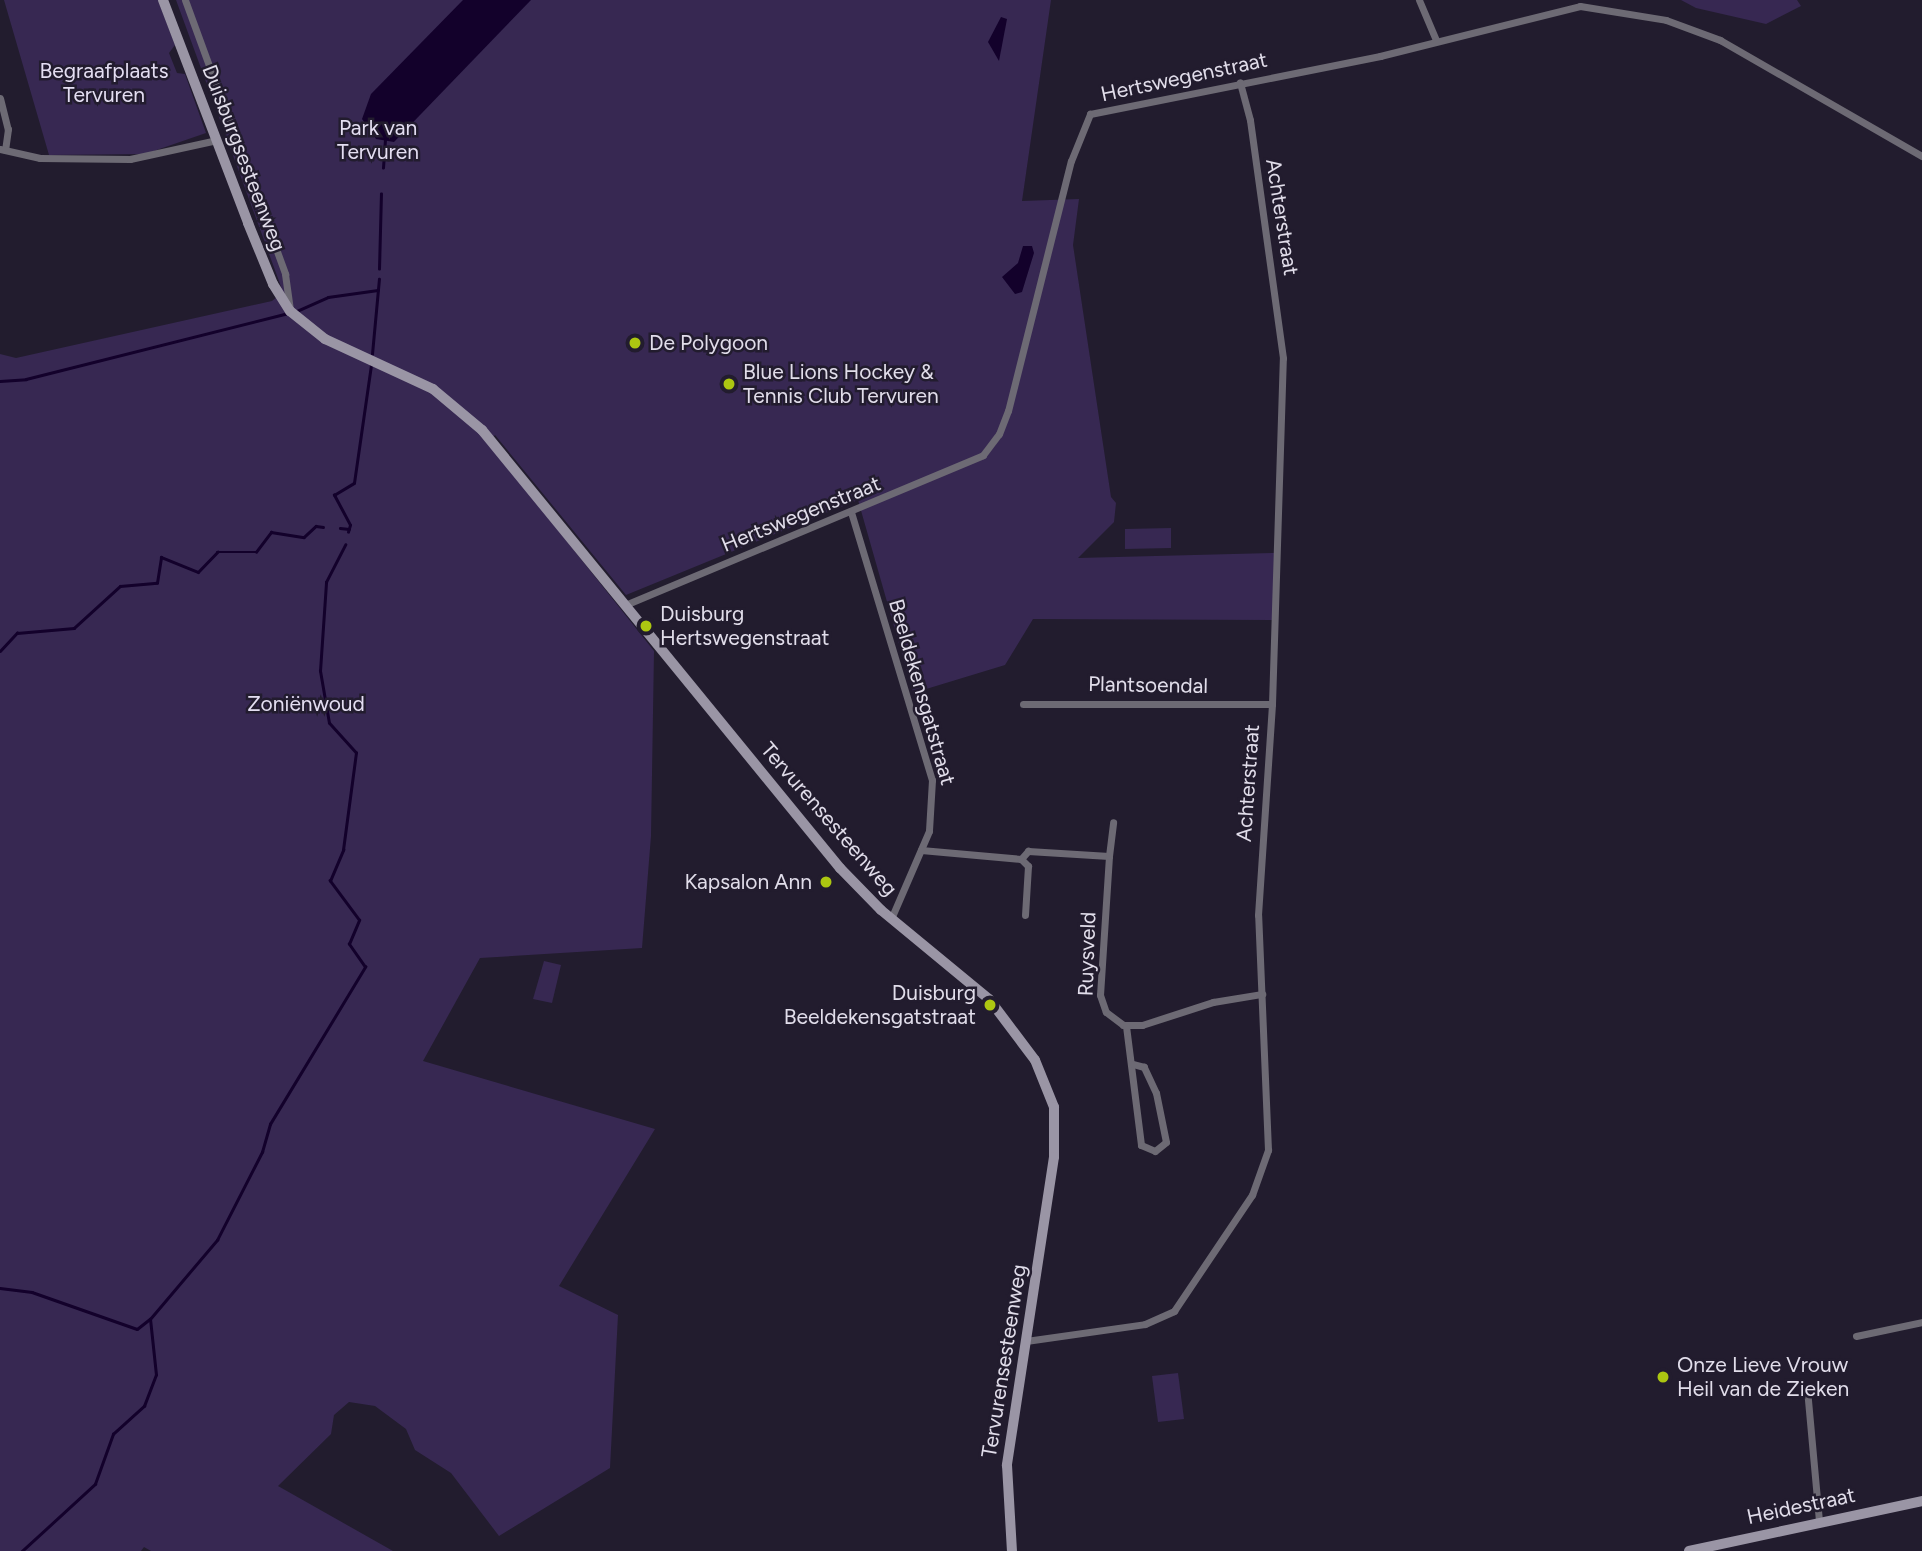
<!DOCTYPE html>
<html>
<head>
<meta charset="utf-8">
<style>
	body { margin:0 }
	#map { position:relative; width:1922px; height:1551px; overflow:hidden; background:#221c2e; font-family:Figtree,sans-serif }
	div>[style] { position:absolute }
	.green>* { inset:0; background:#372852 }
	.water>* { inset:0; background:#13012b }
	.stream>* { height:2.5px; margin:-1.25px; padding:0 1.25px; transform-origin:1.25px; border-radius:1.25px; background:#13012b }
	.street>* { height:7px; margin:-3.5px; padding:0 3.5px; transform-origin:3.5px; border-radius:3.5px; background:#6d6a74 }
	.secondary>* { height:10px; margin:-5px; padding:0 5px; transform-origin:5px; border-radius:5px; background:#9a95a5 }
	.dots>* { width:19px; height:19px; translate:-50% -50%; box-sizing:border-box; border:4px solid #221c2e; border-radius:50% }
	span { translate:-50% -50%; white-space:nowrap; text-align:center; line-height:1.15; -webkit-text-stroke:5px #221c2e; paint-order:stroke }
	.park-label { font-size:21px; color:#e4def2 }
	.street-label { font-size:21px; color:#e1ddea }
	.poi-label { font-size:21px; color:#e1ddea }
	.left { translate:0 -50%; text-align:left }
	.right { translate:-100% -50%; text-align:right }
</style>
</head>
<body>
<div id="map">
	<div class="green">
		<i style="clip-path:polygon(4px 0,158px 0,175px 45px,169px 53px,177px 73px,185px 74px,206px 133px,145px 154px,49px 155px)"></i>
		<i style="clip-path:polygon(176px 0,1051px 0,1022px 201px,1079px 199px,1073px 245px,1111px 497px,1116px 503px,1114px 522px,1078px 558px,1274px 553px,1273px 620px,1033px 619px,1005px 665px,913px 693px,858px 500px,626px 595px,495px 435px,488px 442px,654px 651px,651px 836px,642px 948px,480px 958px,423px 1061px,655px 1129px,559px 1286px,618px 1315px,610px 1468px,499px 1536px,451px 1473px,415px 1450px,406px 1429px,375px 1406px,349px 1402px,334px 1415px,331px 1434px,278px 1486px,393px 1551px,151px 1551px,144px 1547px,141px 1551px,0 1551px,0 354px,16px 358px,272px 301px,283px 292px)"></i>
		<i style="clip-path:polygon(1681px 0,1797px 0,1801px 6px,1766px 24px,1696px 8px)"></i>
		<i style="clip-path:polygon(1171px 528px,1171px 548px,1125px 549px,1125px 529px)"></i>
		<i style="clip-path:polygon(544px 961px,561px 965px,552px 1003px,533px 999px)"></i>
		<i style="clip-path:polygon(1178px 1373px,1184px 1419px,1158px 1422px,1152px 1376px)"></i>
	</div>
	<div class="water">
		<i style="clip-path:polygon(463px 0,531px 0,394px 142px,376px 139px,362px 119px,371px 94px)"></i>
		<i style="clip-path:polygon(1001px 17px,1007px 19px,999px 61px,988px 42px)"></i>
		<i style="clip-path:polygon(1023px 246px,1032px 246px,1034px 253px,1022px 292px,1015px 294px,1002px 277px,1018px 263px)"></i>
	</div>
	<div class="stream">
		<i style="left:383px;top:168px;width:28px;rotate:-86deg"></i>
		<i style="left:379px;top:269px;width:75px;rotate:-88.5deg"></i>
		<i style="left:297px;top:311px;width:34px;rotate:-24deg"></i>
		<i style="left:328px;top:297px;width:50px;rotate:-8deg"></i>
		<i style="left:372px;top:354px;width:75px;rotate:-84.7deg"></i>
		<i style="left:0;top:381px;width:26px;rotate:-4deg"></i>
		<i style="left:26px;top:379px;width:267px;rotate:-14.1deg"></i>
		<i style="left:340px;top:528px;width:9px;rotate:6deg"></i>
		<i style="left:348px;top:532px;width:7px;rotate:-74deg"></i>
		<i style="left:350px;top:525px;width:34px;rotate:-118deg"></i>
		<i style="left:334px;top:495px;width:23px;rotate:-31deg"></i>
		<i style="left:354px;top:483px;width:119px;rotate:-81.8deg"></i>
		<i style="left:0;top:651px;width:25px;rotate:-47deg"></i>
		<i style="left:17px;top:633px;width:57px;rotate:-5deg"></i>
		<i style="left:74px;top:628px;width:62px;rotate:-42.4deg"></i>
		<i style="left:120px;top:586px;width:37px;rotate:-5deg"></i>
		<i style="left:157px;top:583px;width:26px;rotate:-81deg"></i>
		<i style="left:161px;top:557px;width:40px;rotate:22deg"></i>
		<i style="left:198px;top:572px;width:28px;rotate:-46deg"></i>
		<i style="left:217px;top:552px;width:39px"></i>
		<i style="left:256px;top:552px;width:25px;rotate:-53deg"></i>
		<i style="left:271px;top:532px;width:33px;rotate:9deg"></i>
		<i style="left:304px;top:537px;width:16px;rotate:-43deg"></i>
		<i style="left:316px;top:526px;width:7px;rotate:8deg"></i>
		<i style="left:0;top:1288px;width:32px;rotate:7deg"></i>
		<i style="left:32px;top:1292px;width:111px;rotate:19.4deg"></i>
		<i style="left:137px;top:1329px;width:16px;rotate:-38deg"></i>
		<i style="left:22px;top:1551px;width:99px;rotate:-42.5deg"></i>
		<i style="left:95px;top:1484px;width:53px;rotate:-70.2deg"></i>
		<i style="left:113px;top:1434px;width:42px;rotate:-42.1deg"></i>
		<i style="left:144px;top:1406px;width:33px;rotate:-69deg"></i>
		<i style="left:156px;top:1375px;width:56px;rotate:-96.1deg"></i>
		<i style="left:150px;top:1319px;width:104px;rotate:-49.7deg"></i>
		<i style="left:217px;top:1240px;width:99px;rotate:-62.9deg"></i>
		<i style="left:262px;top:1152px;width:29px;rotate:-74deg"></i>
		<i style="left:270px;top:1124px;width:184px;rotate:-58.8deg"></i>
		<i style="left:365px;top:967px;width:28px;rotate:-125deg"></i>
		<i style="left:349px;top:944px;width:26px;rotate:-67deg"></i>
		<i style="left:359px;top:920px;width:49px;rotate:-126.6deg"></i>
		<i style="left:330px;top:881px;width:34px;rotate:-67deg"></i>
		<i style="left:343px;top:850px;width:98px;rotate:-82.4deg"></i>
		<i style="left:356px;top:753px;width:40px;rotate:-132deg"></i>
		<i style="left:329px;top:723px;width:53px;rotate:-99.8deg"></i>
		<i style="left:320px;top:671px;width:89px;rotate:-86.1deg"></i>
		<i style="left:326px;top:582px;width:42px;rotate:-62.8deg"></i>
	</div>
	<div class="street">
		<i style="left:185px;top:0;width:292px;rotate:69.9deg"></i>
		<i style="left:285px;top:274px;width:36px;rotate:82deg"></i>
		<i style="left:1419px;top:0;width:43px;rotate:67deg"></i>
		<i style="left:0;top:98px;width:32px;rotate:76deg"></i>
		<i style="left:8px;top:129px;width:21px;rotate:98deg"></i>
		<i style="left:0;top:149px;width:41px;rotate:12.7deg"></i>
		<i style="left:40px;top:158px;width:90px;rotate:0.6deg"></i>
		<i style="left:130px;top:159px;width:89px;rotate:-12.3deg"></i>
		<i style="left:851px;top:512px;width:280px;rotate:73.2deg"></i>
		<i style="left:932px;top:780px;width:51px;rotate:93.4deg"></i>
		<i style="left:929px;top:831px;width:96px;rotate:113.4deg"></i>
		<i style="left:625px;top:605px;width:388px;rotate:-22.7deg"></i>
		<i style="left:983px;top:455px;width:26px;rotate:-53deg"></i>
		<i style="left:999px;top:434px;width:25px;rotate:-69deg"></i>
		<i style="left:1008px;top:411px;width:258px;rotate:-75.9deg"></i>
		<i style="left:1071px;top:161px;width:51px;rotate:-68deg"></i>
		<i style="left:1090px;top:114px;width:296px;rotate:-11.3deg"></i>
		<i style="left:1380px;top:56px;width:206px;rotate:-14deg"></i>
		<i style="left:1580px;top:6px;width:87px;rotate:9.2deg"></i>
		<i style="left:1666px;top:20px;width:58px;rotate:20.3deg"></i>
		<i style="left:1720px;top:40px;width:233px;rotate:29.9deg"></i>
		<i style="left:1023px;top:704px;width:249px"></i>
		<i style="left:921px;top:850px;width:100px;rotate:5.1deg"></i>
		<i style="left:1021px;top:859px;width:11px;rotate:-49deg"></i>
		<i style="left:1028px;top:851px;width:81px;rotate:3.5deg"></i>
		<i style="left:1109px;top:856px;width:139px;rotate:93.7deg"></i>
		<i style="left:1100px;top:995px;width:18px;rotate:71deg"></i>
		<i style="left:1106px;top:1012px;width:21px;rotate:37deg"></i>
		<i style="left:1123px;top:1025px;width:19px"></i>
		<i style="left:1142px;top:1025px;width:75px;rotate:-17.9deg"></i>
		<i style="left:1213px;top:1002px;width:50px;rotate:-9.3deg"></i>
		<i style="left:1109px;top:856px;width:34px;rotate:-83deg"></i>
		<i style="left:1021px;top:859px;width:10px;rotate:45deg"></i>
		<i style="left:1028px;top:866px;width:49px;rotate:93.5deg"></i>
		<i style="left:1126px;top:1026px;width:120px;rotate:82.8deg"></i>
		<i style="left:1141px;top:1145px;width:15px;rotate:23deg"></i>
		<i style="left:1155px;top:1151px;width:14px;rotate:-39deg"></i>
		<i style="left:1166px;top:1142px;width:50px;rotate:-101.5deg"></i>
		<i style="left:1156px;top:1093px;width:29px;rotate:-115deg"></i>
		<i style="left:1144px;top:1067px;width:11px;rotate:-165deg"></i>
		<i style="left:1856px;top:1336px;width:67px;rotate:-12deg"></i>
		<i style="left:1026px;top:1341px;width:120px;rotate:-8.1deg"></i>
		<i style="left:1145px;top:1324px;width:32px;rotate:-24deg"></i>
		<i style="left:1174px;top:1311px;width:140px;rotate:-56.1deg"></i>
		<i style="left:1252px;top:1195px;width:48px;rotate:-70.4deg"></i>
		<i style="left:1268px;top:1150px;width:235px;rotate:-92.4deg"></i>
		<i style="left:1258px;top:915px;width:211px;rotate:-86.2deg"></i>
		<i style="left:1272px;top:704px;width:346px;rotate:-88.2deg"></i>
		<i style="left:1283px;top:358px;width:240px;rotate:-97.9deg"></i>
		<i style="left:1250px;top:120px;width:39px;rotate:-105deg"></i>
		<i style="left:1807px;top:1389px;width:133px;rotate:84.8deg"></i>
	</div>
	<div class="secondary">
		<i style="left:163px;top:0;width:239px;rotate:69.1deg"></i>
		<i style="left:248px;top:223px;width:66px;rotate:67.7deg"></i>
		<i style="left:273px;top:284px;width:32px;rotate:58deg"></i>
		<i style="left:290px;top:311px;width:45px;rotate:38.7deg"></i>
		<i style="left:325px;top:339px;width:119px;rotate:24.8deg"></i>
		<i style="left:433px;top:389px;width:64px;rotate:39.9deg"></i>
		<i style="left:482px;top:430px;width:566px;rotate:50.74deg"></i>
		<i style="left:840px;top:868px;width:59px;rotate:45.7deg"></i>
		<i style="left:881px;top:910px;width:140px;rotate:39.5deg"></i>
		<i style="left:989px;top:999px;width:76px;rotate:53deg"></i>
		<i style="left:1035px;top:1060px;width:51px;rotate:68deg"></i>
		<i style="left:1054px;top:1107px;width:50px;rotate:90deg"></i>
		<i style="left:1054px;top:1157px;width:312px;rotate:98.7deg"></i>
		<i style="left:1007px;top:1465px;width:86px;rotate:86.7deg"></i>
		<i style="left:1689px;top:1551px;width:238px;rotate:-12.1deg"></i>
	</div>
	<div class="dots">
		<i style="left:635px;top:343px;background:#acc611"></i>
		<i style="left:729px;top:384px;background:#acc611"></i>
		<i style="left:646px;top:626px;background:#acc611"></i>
		<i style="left:826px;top:882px;background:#acc611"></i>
		<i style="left:990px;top:1005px;background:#acc611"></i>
		<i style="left:1663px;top:1377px;background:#acc611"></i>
	</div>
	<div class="park-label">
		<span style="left:104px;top:83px">Begraafplaats<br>Tervuren</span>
		<span style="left:378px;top:140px">Park van<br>Tervuren</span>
		<span style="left:306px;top:704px">Zoniënwoud</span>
	</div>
	<div class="street-label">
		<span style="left:1184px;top:77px;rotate:-12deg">Hertswegenstraat</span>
		<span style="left:244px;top:158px;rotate:69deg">Duisburgsesteenweg</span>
		<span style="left:1282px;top:217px;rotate:81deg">Achterstraat</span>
		<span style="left:801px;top:514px;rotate:-22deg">Hertswegenstraat</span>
		<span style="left:1148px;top:685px;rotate:1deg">Plantsoendal</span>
		<span style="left:922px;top:692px;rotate:74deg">Beeldekensgatstraat</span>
		<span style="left:1248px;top:783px;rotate:-86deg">Achterstraat</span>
		<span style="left:829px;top:819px;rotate:49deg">Tervurensesteenweg</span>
		<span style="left:1087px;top:954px;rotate:-88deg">Ruysveld</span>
		<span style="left:1004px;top:1361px;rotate:-81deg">Tervurensesteenweg</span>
		<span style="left:1801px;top:1506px;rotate:-12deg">Heidestraat</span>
	</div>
	<div class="poi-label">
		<span class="left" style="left:649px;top:343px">De Polygoon</span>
		<span class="left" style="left:743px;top:384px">Blue Lions Hockey &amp;<br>Tennis Club Tervuren</span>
		<span class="left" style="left:660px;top:626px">Duisburg<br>Hertswegenstraat</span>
		<span class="right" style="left:812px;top:882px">Kapsalon Ann</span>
		<span class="right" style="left:976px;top:1005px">Duisburg<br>Beeldekensgatstraat</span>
		<span class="left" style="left:1677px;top:1377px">Onze Lieve Vrouw<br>Heil van de Zieken</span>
	</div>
</div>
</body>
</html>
